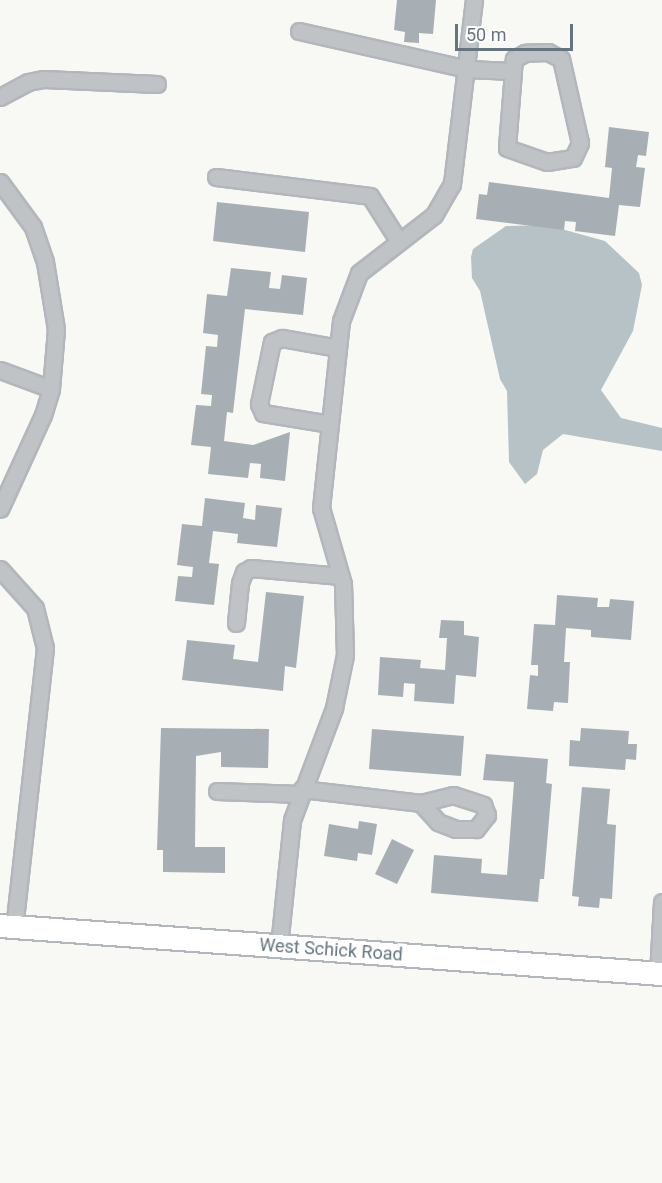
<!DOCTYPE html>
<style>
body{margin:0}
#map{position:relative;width:662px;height:1183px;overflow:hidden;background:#f8f8f5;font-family:Roboto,sans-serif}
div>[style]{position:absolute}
.water>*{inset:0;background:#b6c2c5}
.building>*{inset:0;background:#a7aeb4}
.roads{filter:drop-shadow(2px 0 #b1b7bb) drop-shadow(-2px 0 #b1b7bb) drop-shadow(0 2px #b1b7bb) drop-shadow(0 -2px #b1b7bb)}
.street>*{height:15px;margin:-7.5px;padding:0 7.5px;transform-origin:7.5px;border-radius:7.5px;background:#bfc3c6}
.secondary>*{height:22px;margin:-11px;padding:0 11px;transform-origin:11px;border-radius:11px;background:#fff}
span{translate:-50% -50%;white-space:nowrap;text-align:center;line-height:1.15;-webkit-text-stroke:6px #fff;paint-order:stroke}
.street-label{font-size:18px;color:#65747e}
.scale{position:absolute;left:455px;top:24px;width:118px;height:27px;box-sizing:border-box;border:3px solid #65747e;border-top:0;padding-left:8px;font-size:18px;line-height:21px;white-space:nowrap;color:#65747e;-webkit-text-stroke:4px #fff;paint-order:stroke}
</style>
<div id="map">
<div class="water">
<div style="clip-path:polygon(547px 225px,605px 241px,639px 273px,642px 285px,633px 331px,601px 390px,621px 418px,662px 428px,662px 451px,563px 434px,543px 450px,537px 474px,525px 484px,509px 462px,507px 391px,500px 379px,480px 291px,472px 278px,471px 257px,473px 249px,506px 226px)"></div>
</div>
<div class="building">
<div style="clip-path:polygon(397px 0,436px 0,433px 34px,419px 33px,419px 43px,404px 42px,405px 32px,394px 30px)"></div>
<div style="clip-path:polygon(609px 127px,649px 132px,646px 156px,638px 155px,636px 167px,645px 168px,640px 207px,619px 205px,615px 236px,575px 231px,576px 222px,565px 221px,564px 230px,476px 219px,479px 194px,487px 195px,489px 182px,609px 198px,612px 168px,605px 167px)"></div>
<div style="clip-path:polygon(217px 202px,309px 212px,305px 252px,213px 241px)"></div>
<div style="clip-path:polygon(231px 268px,271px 272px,269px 288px,280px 289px,282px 275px,307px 278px,303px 315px,245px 309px,233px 413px,227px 412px,224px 441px,253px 445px,290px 432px,285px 481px,260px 478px,261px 464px,250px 463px,248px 478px,208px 474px,211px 447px,191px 445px,196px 405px,211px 406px,212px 395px,201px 394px,206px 346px,217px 347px,218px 335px,203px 333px,207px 294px,227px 296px)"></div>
<div style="clip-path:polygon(205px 498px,245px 503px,243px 518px,255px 520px,256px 505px,282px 508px,277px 547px,237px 543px,238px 534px,213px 531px,209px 563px,219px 564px,214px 605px,175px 601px,178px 576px,192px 577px,193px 567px,177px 565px,182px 524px,202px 526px)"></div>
<div style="clip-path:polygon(266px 592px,304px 596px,296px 668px,285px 666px,283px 691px,182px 680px,187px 640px,235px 645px,233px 659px,258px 662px)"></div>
<div style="clip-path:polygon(557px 595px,598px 598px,597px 607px,609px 607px,610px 599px,634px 601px,631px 640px,591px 637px,591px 630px,566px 628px,564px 662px,570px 662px,568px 703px,554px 702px,553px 711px,527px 709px,530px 675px,538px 676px,538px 665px,531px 665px,534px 624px,555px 625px)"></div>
<div style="clip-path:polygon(441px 620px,464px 621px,464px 635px,479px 637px,476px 677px,456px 675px,454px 704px,414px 701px,415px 684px,404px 683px,403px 697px,378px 695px,380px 657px,421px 660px,420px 668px,445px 670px,447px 638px,439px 638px)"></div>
<div style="clip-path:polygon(161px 728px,269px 729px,268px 768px,221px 767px,221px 752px,196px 756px,195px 847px,225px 847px,225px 873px,163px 872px,163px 850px,157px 850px)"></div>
<div style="clip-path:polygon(581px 728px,629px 731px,628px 744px,637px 744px,636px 760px,626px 759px,625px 770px,569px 766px,570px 740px,580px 741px)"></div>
<div style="clip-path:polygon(372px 729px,464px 736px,461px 776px,369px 769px)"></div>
<div style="clip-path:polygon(486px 754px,548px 759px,546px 783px,552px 784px,544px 879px,540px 879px,538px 902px,431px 893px,434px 855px,482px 859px,481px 873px,507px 875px,514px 782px,483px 780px)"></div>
<div style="clip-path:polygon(582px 787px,610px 789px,607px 824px,616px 825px,612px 899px,600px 898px,599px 908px,578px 906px,579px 897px,572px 896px)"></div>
<div style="clip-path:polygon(359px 821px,377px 824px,372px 855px,358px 853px,357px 861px,324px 856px,329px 824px,358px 829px)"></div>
<div style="clip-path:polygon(392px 839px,414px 850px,397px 884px,375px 874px)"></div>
</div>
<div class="roads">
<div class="street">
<div style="left:299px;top:31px;width:172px;rotate:12.7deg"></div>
<div style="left:467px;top:69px;width:46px;rotate:2.5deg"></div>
<div style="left:513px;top:71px;width:77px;rotate:94.5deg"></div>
<div style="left:507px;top:148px;width:42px;rotate:19.3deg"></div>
<div style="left:547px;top:162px;width:26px;rotate:-9deg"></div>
<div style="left:573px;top:158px;width:17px;rotate:-65deg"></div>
<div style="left:580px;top:143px;width:86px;rotate:-102.7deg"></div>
<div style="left:561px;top:59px;width:15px;rotate:-152deg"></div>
<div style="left:548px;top:52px;width:23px;rotate:178deg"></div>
<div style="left:525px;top:53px;width:13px;rotate:151deg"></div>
<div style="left:514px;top:59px;width:12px;rotate:95deg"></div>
<div style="left:0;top:97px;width:32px;rotate:-28deg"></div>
<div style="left:28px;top:82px;width:16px;rotate:-11deg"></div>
<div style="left:44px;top:79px;width:113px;rotate:2.5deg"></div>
<div style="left:216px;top:177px;width:155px;rotate:7deg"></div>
<div style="left:370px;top:196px;width:52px;rotate:57.5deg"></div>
<div style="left:0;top:182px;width:56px;rotate:53.7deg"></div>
<div style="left:33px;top:227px;width:37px;rotate:71deg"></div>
<div style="left:45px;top:262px;width:68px;rotate:80.7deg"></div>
<div style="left:56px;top:329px;width:60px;rotate:94.8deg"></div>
<div style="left:51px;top:389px;width:27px;rotate:107deg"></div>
<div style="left:43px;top:415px;width:103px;rotate:114.6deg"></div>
<div style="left:0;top:370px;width:54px;rotate:20.4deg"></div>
<div style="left:330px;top:424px;width:68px;rotate:-170.7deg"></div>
<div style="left:263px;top:413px;width:10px;rotate:-114deg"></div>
<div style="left:259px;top:404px;width:63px;rotate:-78.2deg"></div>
<div style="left:272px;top:342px;width:11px;rotate:-22deg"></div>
<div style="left:282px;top:338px;width:57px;rotate:10.1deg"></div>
<div style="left:0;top:569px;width:52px;rotate:48.1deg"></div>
<div style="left:35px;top:608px;width:41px;rotate:76deg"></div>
<div style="left:45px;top:648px;width:281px;rotate:96.3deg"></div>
<div style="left:236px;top:623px;width:40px;rotate:-84.3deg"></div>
<div style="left:240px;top:583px;width:12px;rotate:-70deg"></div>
<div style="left:244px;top:572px;width:8px;rotate:-30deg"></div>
<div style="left:251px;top:568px;width:90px;rotate:5.1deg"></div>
<div style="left:302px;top:789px;width:120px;rotate:6.7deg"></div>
<div style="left:421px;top:803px;width:33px;rotate:-14deg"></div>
<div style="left:453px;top:795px;width:32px;rotate:18deg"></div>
<div style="left:483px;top:805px;width:11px;rotate:68deg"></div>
<div style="left:487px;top:815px;width:18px;rotate:128deg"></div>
<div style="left:476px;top:829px;width:20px;rotate:180deg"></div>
<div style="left:456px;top:829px;width:19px;rotate:-159deg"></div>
<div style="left:438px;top:822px;width:25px;rotate:-132deg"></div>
<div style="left:217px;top:791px;width:83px;rotate:2.1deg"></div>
<div style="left:279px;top:946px;width:127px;rotate:-84.1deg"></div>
<div style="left:292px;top:820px;width:120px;rotate:-69.4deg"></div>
<div style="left:334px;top:708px;width:54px;rotate:-78.3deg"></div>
<div style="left:345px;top:655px;width:71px;rotate:-91.6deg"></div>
<div style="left:343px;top:584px;width:79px;rotate:-106.1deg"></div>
<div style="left:321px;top:508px;width:188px;rotate:-83.9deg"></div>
<div style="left:341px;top:321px;width:51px;rotate:-69.4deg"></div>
<div style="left:359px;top:273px;width:95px;rotate:-37.7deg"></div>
<div style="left:434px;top:215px;width:36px;rotate:-60deg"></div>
<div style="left:452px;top:184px;width:185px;rotate:-83.2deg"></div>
<div style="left:658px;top:974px;width:72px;rotate:-86.8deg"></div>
</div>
<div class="secondary">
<div style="left:0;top:926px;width:664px;rotate:4.15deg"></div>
</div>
</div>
<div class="street-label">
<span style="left:331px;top:950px;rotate:4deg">West Schick Road</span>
</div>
<div class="scale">50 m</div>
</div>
